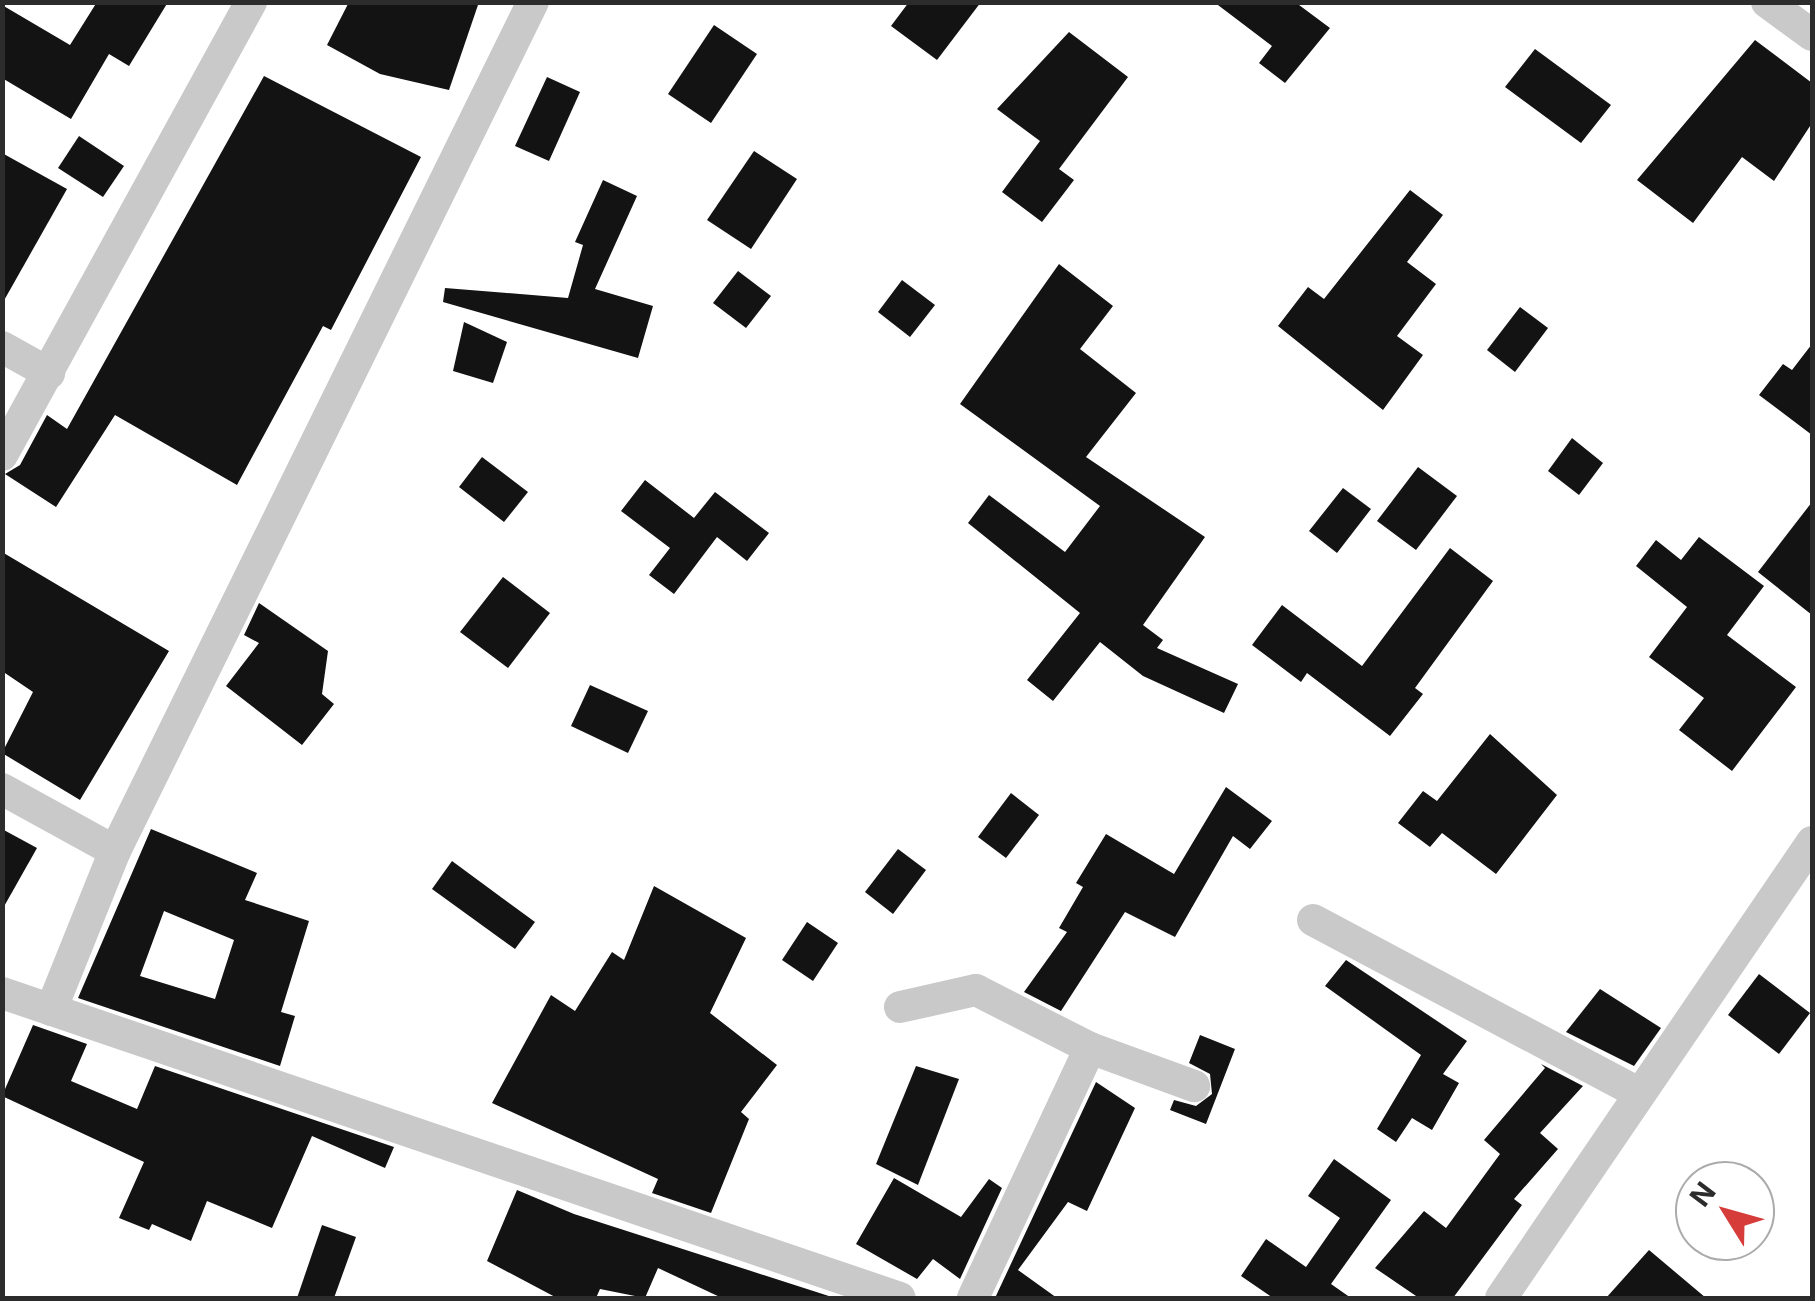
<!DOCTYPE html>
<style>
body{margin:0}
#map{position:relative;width:1815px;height:1301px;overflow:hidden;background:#fff;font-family:Inter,sans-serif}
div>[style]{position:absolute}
.building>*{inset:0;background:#131313}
.minor>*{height:32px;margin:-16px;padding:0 16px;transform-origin:16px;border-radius:16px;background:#c9c9c9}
span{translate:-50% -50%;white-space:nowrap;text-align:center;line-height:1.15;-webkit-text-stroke:10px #fff;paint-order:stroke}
.frame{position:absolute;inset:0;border:5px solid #2c2c2c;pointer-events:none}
.north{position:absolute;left:1675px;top:1161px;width:100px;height:100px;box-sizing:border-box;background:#fff;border:2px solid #ababab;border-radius:50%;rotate:307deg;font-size:28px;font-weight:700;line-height:40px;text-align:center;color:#2c2c2c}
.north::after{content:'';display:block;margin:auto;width:35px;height:45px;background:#d63d3a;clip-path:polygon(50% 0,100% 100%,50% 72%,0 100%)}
</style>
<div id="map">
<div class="building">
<div style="clip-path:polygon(97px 2px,168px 2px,129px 66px,109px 54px,71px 119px,2px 78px,2px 5px,70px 45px)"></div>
<div style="clip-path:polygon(349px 2px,479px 2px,449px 90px,380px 74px,327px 45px)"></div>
<div style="clip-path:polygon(909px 2px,981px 2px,937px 60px,891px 26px)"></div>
<div style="clip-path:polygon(1214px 2px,1295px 2px,1330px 28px,1285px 83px,1259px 63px,1272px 46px)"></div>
<div style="clip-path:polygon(714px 25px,757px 54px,711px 123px,668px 94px)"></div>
<div style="clip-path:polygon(1069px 32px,1128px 77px,1059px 169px,1074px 180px,1042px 222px,1002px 192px,1040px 141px,997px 109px)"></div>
<div style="clip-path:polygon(1755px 40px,1812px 83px,1812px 123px,1774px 181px,1742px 157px,1693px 223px,1637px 180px)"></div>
<div style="clip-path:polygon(1535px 49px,1611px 105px,1581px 143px,1505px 87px)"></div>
<div style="clip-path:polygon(264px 76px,421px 157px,331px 330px,323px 326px,237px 485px,115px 415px,56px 507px,5px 474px,20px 465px,47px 415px,67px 429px)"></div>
<div style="clip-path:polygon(547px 77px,580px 92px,549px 161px,515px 146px)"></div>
<div style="clip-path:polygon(79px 136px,124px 166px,103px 197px,58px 168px)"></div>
<div style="clip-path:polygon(754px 151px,797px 179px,751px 249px,707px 220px)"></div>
<div style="clip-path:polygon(2px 153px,67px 189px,2px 304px)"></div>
<div style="clip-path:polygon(603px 180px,637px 196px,595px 289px,653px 306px,638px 358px,443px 302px,445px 288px,568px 298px,583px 245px,575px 242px)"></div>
<div style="clip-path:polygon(1410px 190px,1443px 215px,1407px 262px,1436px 284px,1397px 336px,1423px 355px,1383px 410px,1278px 326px,1308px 287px,1324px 299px)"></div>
<div style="clip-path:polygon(1059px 264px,1113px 306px,1080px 349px,1136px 393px,1086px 457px,1205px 537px,1143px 625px,1163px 640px,1157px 648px,1238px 684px,1224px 713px,1143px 676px,1100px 642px,1053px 701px,1027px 680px,1080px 613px,968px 523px,989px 495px,1065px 552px,1100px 506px,960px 404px)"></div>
<div style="clip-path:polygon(738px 271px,771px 296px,746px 328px,713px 303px)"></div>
<div style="clip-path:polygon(902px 280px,935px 305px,910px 337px,878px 312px)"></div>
<div style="clip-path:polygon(1520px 307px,1548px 328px,1515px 372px,1487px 350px)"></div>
<div style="clip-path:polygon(464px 322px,507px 342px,493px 383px,453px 371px)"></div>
<div style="clip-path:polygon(1812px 344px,1812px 435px,1759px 395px,1783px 364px,1792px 370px)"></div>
<div style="clip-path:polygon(1572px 438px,1603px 463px,1579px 495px,1548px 471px)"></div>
<div style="clip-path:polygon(482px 457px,528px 492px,504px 522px,459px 487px)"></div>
<div style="clip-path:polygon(1418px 467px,1457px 496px,1416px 550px,1377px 521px)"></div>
<div style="clip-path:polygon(645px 480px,694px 518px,715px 492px,769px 533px,747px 561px,717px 537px,674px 594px,649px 575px,670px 548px,621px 511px)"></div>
<div style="clip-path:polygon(1343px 488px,1371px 509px,1337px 553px,1309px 531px)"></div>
<div style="clip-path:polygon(1812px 502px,1812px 615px,1758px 572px)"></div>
<div style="clip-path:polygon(1699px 537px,1764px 586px,1727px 635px,1796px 687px,1732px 771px,1679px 730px,1704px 698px,1649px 657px,1687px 607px,1636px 566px,1656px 540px,1681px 560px)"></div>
<div style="clip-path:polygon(1450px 548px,1493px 581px,1415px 688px,1423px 694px,1390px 736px,1307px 673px,1301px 682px,1252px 645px,1282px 605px,1362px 666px)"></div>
<div style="clip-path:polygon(2px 552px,169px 651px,80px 800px,2px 753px,33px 692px,2px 671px)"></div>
<div style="clip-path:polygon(503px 577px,550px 613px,508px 668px,460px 632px)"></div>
<div style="clip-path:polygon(259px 603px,328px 651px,322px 694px,334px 704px,302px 745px,226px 686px,259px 643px,244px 635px)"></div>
<div style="clip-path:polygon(590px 685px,648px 711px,628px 753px,571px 726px)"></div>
<div style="clip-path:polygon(1490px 734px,1557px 795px,1496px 874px,1442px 833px,1430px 847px,1398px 823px,1423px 791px,1437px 801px)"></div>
<div style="clip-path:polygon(1226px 787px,1272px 821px,1250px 849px,1233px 836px,1175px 937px,1125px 912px,1061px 1011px,1024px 992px,1067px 932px,1059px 928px,1083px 887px,1076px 883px,1106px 834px,1174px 874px)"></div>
<div style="clip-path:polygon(1011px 793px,1039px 815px,1006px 858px,978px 837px)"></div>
<div style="clip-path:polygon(2px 829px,37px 848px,2px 910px)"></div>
<div style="clip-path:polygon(evenodd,151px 829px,257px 873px,245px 900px,309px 921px,281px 1012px,295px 1016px,280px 1066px,78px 998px,151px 829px,164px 911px,234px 940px,215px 999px,140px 976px,164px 911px)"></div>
<div style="clip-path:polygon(898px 849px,926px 870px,893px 914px,865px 892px)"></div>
<div style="clip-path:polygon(452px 861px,535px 922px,515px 949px,432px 889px)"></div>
<div style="clip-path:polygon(654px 886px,746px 938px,710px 1013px,777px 1065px,741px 1112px,749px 1119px,711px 1213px,652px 1193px,658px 1179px,492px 1103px,551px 995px,575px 1011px,612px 952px,624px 960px)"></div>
<div style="clip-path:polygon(807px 922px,838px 943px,813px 981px,782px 960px)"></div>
<div style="clip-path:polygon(1346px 960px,1467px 1041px,1443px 1074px,1459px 1083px,1432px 1130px,1412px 1118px,1396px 1142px,1377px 1129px,1421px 1055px,1325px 986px)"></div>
<div style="clip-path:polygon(1759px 974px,1810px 1013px,1779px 1054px,1728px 1015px)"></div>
<div style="clip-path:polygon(1600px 989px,1661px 1028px,1634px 1066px,1566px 1032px)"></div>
<div style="clip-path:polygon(33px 1025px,87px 1044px,71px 1081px,137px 1109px,155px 1066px,394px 1147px,385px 1168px,312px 1136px,272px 1228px,207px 1201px,191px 1241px,152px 1224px,149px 1230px,119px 1218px,144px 1162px,2px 1096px)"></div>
<div style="clip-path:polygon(1200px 1035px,1235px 1049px,1206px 1124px,1170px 1110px,1174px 1100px,1196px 1106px,1212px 1094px,1210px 1074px,1189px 1063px)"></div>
<div style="clip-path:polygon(1541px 1064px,1583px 1086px,1540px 1133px,1558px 1149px,1514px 1199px,1522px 1205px,1453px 1298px,1419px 1298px,1375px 1268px,1424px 1211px,1446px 1228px,1500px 1154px,1484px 1140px,1545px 1068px)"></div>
<div style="clip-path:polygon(916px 1066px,959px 1079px,918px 1185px,876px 1164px)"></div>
<div style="clip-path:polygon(1096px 1082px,1135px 1108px,1087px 1211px,1068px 1202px,1018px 1270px,1057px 1298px,995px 1298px)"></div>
<div style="clip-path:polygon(1334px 1159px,1391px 1200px,1331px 1284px,1351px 1298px,1273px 1298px,1241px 1276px,1266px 1239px,1306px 1267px,1340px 1218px,1308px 1196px)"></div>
<div style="clip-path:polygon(894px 1178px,961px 1217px,989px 1179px,1002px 1188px,960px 1279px,933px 1259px,917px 1279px,856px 1244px)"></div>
<div style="clip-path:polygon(517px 1190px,574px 1214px,835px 1298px,722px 1298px,658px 1268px,645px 1298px,600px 1289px,596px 1298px,557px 1298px,487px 1261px)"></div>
<div style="clip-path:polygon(322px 1225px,356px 1237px,334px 1298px,297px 1298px)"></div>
<div style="clip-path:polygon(1649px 1250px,1706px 1298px,1606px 1298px)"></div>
</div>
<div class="minor">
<div style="left:1767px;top:2px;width:56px;rotate:36.3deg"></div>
<div style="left:2px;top:347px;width:54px;rotate:29deg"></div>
<div style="left:2px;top:455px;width:517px;rotate:-61.2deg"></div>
<div style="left:2px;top:789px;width:129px;rotate:28.8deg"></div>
<div style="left:1313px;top:920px;width:370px;rotate:28deg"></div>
<div style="left:2px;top:993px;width:948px;rotate:18.76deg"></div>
<div style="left:900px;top:1007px;width:78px;rotate:-12.6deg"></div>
<div style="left:976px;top:990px;width:128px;rotate:27deg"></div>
<div style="left:1090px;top:1048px;width:276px;rotate:115.1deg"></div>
<div style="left:51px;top:1010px;width:171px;rotate:-68.1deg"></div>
<div style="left:115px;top:851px;width:946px;rotate:-63.79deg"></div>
<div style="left:1090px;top:1048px;width:111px;rotate:20.1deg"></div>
<div style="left:1501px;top:1298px;width:552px;rotate:-55.71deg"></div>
</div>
<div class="frame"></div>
<div class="north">N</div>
</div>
